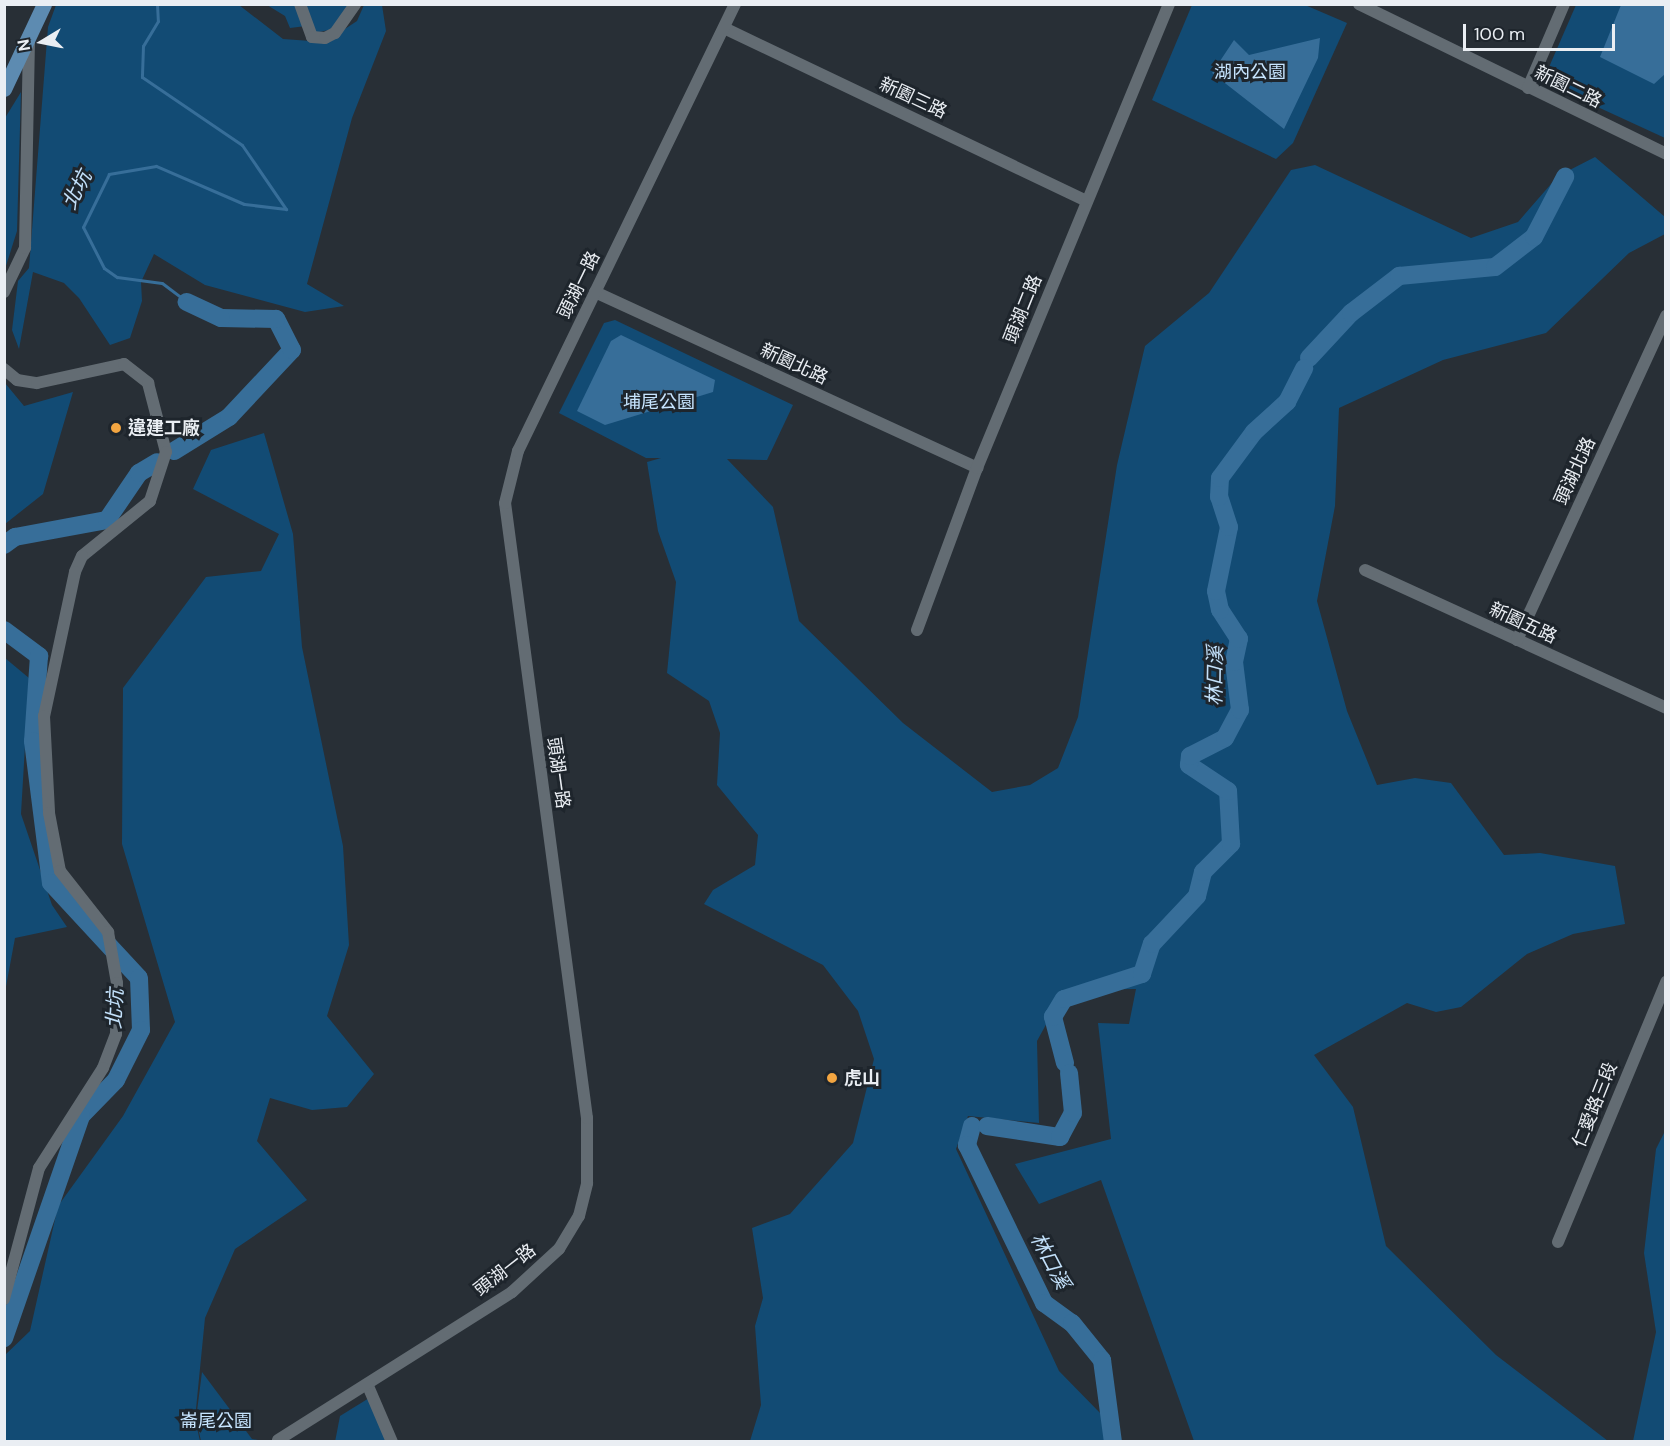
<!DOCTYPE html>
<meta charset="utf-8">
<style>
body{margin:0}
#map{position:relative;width:1670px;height:1446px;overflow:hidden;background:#282f36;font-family:"DM Sans","Noto Sans TC",sans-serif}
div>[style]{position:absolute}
.green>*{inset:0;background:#124b74}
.water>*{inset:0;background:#376e99}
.stream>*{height:3px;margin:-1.5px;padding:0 1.5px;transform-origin:1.5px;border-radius:1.5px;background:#376e99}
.river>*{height:18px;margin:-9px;padding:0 9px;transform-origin:9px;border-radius:9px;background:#376e99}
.minor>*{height:12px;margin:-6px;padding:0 6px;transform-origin:6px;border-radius:6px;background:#636c73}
.major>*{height:15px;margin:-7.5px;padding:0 7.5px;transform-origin:7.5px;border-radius:7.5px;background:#5d8bb1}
.dots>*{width:16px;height:16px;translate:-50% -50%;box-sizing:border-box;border:3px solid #1e252c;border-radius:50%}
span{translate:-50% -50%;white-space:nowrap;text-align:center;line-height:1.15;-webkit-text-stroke:6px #1e252c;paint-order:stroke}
.park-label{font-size:18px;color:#c7e5ff}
.street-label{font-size:18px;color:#eaeef3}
.poi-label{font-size:18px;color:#eaeef3;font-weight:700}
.left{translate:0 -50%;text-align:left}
.water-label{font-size:20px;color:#c3e1fb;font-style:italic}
.frame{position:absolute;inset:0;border:6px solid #eaeef3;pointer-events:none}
.north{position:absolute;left:12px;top:12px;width:60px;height:60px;-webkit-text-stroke:4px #1e252c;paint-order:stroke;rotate:260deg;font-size:16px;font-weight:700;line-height:24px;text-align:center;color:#eaeef3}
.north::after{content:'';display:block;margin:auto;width:21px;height:27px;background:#eaeef3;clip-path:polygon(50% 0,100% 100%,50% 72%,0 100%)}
.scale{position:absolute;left:1463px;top:24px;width:152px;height:27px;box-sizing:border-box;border:3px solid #eaeef3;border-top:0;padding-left:8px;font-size:18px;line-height:21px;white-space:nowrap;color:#eaeef3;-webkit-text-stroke:4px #1e252c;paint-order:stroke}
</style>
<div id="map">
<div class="green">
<div style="clip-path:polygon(56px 5px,239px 5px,283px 39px,325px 42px,357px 21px,364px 5px,382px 5px,386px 31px,352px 118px,307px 284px,344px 306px,305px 312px,205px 285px,154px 254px,141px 282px,142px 301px,130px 338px,110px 345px,79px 298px,64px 283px,33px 272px,19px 349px,12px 330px,18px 281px,29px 268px,48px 27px)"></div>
<div style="clip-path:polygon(267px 5px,354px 5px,339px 28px,314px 33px,306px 26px,290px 28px,285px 16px)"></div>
<div style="clip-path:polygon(1192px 5px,1305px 5px,1347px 23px,1293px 143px,1276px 159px,1152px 100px)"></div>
<div style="clip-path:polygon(1576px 5px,1665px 5px,1665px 138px,1552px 86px,1546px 74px)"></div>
<div style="clip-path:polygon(21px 92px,17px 231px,5px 269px,5px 118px)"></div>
<div style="clip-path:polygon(1595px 157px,1665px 217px,1665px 234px,1629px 253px,1546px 333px,1443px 360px,1339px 408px,1335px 506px,1317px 601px,1347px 711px,1377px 785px,1415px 778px,1451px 783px,1504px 855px,1540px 853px,1615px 866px,1625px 924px,1573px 934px,1527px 954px,1461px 1007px,1436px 1012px,1407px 1003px,1314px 1055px,1353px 1107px,1386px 1246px,1496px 1355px,1608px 1441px,1194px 1441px,1101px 1180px,1039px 1204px,1015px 1164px,1111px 1139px,1098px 1023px,1129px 1024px,1136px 989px,1065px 990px,1037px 1041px,1039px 1123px,968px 1116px,956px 1149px,1059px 1371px,1103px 1416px,1105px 1441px,750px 1441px,761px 1405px,755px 1326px,763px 1298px,752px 1228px,790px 1214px,853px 1143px,874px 1059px,858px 1011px,823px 965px,704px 904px,713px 890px,755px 865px,758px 835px,717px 785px,720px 733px,709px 701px,667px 673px,676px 582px,658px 531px,647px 462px,661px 458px,646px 458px,559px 413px,604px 323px,615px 320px,793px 405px,767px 460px,727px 459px,773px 507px,799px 621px,903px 723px,992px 792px,1030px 785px,1058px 768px,1078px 717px,1117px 465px,1145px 346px,1209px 293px,1291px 170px,1315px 165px,1471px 238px,1518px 222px,1558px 176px)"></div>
<div style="clip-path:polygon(5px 383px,24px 406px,73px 392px,43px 494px,5px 524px)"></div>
<div style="clip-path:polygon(264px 433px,293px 534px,302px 647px,343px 846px,349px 945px,327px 1016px,374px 1074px,347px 1107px,312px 1110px,270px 1098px,257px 1141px,307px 1200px,235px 1249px,205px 1318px,195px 1419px,200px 1441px,5px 1441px,5px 1355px,30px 1331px,58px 1206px,123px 1116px,175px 1022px,122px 844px,123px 688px,206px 577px,261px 571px,279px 534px,193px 489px,211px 450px)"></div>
<div style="clip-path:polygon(5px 658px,29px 678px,21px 814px,52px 905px,67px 927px,15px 938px,5px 992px)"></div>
<div style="clip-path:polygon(1665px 1131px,1665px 1441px,1633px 1441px,1656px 1332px,1644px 1253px,1656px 1149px)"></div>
<div style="clip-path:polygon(202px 1372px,252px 1439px,263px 1441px,201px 1441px,196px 1419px)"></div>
<div style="clip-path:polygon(374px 1395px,394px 1441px,335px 1442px,340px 1416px)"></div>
</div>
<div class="water">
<div style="clip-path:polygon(1621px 5px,1665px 5px,1665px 74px,1654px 84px,1600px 57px)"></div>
<div style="clip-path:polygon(1320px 38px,1318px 58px,1284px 129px,1212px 73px,1234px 40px,1249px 55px)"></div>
<div style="clip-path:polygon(621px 335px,715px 380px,713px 392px,605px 425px,577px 411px,611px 341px)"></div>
</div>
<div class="stream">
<div style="left:157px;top:4px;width:17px;rotate:87deg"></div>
<div style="left:158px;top:21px;width:29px;rotate:121deg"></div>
<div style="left:143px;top:46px;width:31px;rotate:92deg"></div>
<div style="left:142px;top:77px;width:121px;rotate:34.2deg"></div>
<div style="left:242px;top:145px;width:78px;rotate:55.5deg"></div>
<div style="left:286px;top:209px;width:42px;rotate:-173.2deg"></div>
<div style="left:244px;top:204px;width:96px;rotate:-156.6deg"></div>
<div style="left:156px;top:166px;width:48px;rotate:170.3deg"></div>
<div style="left:109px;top:174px;width:59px;rotate:116.1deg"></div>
<div style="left:83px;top:227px;width:46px;rotate:62.9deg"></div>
<div style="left:104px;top:268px;width:16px;rotate:35deg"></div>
<div style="left:117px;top:277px;width:45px;rotate:7.6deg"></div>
<div style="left:162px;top:283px;width:31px;rotate:37deg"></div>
</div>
<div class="river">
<div style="left:1309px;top:358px;width:62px;rotate:-47deg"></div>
<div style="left:1351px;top:313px;width:61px;rotate:-37.6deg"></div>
<div style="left:1399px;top:276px;width:96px;rotate:-5.4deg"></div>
<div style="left:1495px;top:267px;width:49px;rotate:-37.6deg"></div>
<div style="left:1534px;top:237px;width:68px;rotate:-62.7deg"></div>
<div style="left:174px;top:451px;width:65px;rotate:-31.7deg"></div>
<div style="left:229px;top:417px;width:92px;rotate:-46.8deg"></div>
<div style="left:292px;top:350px;width:35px;rotate:-117deg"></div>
<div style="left:276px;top:319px;width:55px;rotate:-179deg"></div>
<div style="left:221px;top:318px;width:38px;rotate:-155deg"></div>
<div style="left:4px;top:545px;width:14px;rotate:-36deg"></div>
<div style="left:15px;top:537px;width:94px;rotate:-10.5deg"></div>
<div style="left:107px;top:520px;width:57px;rotate:-55.8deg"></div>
<div style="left:139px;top:473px;width:21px;rotate:-31deg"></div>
<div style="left:4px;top:630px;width:44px;rotate:36.6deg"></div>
<div style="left:39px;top:656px;width:85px;rotate:94deg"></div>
<div style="left:33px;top:741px;width:143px;rotate:82.8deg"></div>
<div style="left:51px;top:883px;width:129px;rotate:47.2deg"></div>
<div style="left:139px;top:978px;width:52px;rotate:87.8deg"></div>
<div style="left:141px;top:1030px;width:56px;rotate:116.6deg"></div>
<div style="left:116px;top:1080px;width:50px;rotate:134.2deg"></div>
<div style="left:81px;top:1116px;width:235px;rotate:109.1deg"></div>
<div style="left:1065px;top:1063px;width:48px;rotate:-104.6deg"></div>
<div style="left:1053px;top:1017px;width:21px;rotate:-59deg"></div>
<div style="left:1064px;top:999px;width:82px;rotate:-17.8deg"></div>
<div style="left:1142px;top:974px;width:32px;rotate:-72deg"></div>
<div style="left:1152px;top:944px;width:66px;rotate:-46.8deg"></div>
<div style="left:1197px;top:896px;width:25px;rotate:-76deg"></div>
<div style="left:1203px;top:872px;width:40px;rotate:-45deg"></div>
<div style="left:1231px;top:844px;width:53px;rotate:-93.2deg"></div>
<div style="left:1228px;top:791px;width:47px;rotate:-146.3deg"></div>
<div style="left:1189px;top:765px;width:9px;rotate:-84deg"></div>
<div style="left:1190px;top:756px;width:39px;rotate:-27deg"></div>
<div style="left:1225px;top:738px;width:32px;rotate:-62deg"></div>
<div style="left:1240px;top:710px;width:48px;rotate:-97.1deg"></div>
<div style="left:1234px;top:662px;width:24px;rotate:-78deg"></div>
<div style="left:1239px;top:639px;width:35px;rotate:-123deg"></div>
<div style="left:1220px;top:610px;width:19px;rotate:-102deg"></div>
<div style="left:1216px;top:591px;width:65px;rotate:-78.5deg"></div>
<div style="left:1229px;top:527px;width:32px;rotate:-108deg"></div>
<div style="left:1219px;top:497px;width:19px;rotate:-87deg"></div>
<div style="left:1220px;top:478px;width:57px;rotate:-53.5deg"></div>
<div style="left:1254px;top:432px;width:45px;rotate:-42.3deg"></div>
<div style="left:1287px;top:402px;width:38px;rotate:-63deg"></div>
<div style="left:972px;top:1126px;width:20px;rotate:105deg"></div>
<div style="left:967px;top:1145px;width:176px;rotate:64deg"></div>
<div style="left:1044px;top:1303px;width:34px;rotate:36deg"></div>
<div style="left:1072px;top:1323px;width:48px;rotate:51deg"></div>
<div style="left:1102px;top:1360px;width:83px;rotate:82.4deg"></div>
<div style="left:987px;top:1126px;width:74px;rotate:8.6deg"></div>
<div style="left:1060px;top:1137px;width:27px;rotate:-62deg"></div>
<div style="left:1073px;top:1113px;width:40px;rotate:-95.7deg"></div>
</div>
<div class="minor">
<div style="left:300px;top:4px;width:35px;rotate:70deg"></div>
<div style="left:312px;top:37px;width:13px;rotate:4deg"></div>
<div style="left:325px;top:38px;width:11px;rotate:-27deg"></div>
<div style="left:335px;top:33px;width:35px;rotate:-55deg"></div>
<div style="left:1359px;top:4px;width:342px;rotate:26deg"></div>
<div style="left:724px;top:28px;width:402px;rotate:25.5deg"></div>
<div style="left:1528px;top:88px;width:91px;rotate:-66.8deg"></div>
<div style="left:4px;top:292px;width:49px;rotate:-64.5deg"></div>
<div style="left:25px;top:248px;width:210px;rotate:-88.9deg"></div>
<div style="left:595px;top:292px;width:421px;rotate:24.7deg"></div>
<div style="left:4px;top:369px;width:17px;rotate:40deg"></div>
<div style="left:17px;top:380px;width:20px;rotate:9deg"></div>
<div style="left:37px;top:383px;width:89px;rotate:-12.3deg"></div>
<div style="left:124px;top:364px;width:31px;rotate:38deg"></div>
<div style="left:148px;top:383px;width:71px;rotate:75.4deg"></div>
<div style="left:166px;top:452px;width:52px;rotate:108.1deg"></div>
<div style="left:150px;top:501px;width:87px;rotate:141deg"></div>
<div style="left:82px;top:556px;width:17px;rotate:114deg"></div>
<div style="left:75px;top:572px;width:147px;rotate:102.1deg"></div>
<div style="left:44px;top:716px;width:97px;rotate:87deg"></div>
<div style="left:49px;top:813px;width:59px;rotate:79.3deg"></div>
<div style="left:60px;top:871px;width:78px;rotate:51.8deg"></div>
<div style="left:108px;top:932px;width:52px;rotate:80deg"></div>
<div style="left:117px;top:983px;width:51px;rotate:91.1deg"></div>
<div style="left:116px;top:1034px;width:36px;rotate:111deg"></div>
<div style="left:103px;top:1068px;width:119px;rotate:122.6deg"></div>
<div style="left:39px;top:1168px;width:136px;rotate:105deg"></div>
<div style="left:1365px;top:570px;width:331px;rotate:24.6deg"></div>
<div style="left:917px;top:630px;width:173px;rotate:-69.7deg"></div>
<div style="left:977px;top:468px;width:502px;rotate:-67.52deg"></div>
<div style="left:1517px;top:640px;width:357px;rotate:-65.3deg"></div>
<div style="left:1558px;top:1242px;width:282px;rotate:-67.4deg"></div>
<div style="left:368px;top:1386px;width:61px;rotate:66.8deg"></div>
<div style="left:278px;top:1440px;width:277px;rotate:-32.3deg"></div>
<div style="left:512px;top:1292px;width:64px;rotate:-42.5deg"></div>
<div style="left:559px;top:1249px;width:39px;rotate:-59deg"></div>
<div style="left:579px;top:1216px;width:34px;rotate:-76deg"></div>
<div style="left:587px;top:1183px;width:65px;rotate:-90deg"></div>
<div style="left:587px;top:1118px;width:620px;rotate:-97.59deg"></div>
<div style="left:505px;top:503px;width:54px;rotate:-76deg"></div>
<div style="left:518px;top:451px;width:497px;rotate:-64.1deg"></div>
</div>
<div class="major">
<div style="left:4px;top:89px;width:94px;rotate:-64.8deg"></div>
</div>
<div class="dots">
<div style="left:116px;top:428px;background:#f2a541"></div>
<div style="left:832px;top:1078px;background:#f2a541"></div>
</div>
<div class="park-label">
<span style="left:1250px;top:72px">湖內公園</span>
<span style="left:659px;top:402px">埔尾公園</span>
<span style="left:216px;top:1421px">崙尾公園</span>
</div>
<div class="street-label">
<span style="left:1568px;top:87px;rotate:26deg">新園二路</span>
<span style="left:913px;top:98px;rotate:25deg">新園三路</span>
<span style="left:579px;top:285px;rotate:-64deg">頭湖一路</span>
<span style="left:1023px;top:309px;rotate:-68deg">頭湖二路</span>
<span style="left:794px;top:364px;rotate:25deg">新園北路</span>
<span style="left:1575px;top:471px;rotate:-65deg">頭湖北路</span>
<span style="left:1523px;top:623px;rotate:25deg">新園五路</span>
<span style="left:558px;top:773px;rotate:82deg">頭湖一路</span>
<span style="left:1595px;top:1105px;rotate:-68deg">仁愛路三段</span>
<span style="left:505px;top:1270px;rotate:-38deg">頭湖一路</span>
</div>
<div class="poi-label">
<span class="left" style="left:128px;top:428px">違建工廠</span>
<span class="left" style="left:844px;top:1078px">虎山</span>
</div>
<div class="water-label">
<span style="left:77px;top:190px;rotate:-63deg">北坑</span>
<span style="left:1215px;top:676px;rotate:-89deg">林口溪</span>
<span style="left:115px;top:1009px;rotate:-87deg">北坑</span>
<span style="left:1050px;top:1261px;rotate:62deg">林口溪</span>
</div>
<div class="frame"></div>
<div class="north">N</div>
<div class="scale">100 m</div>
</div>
